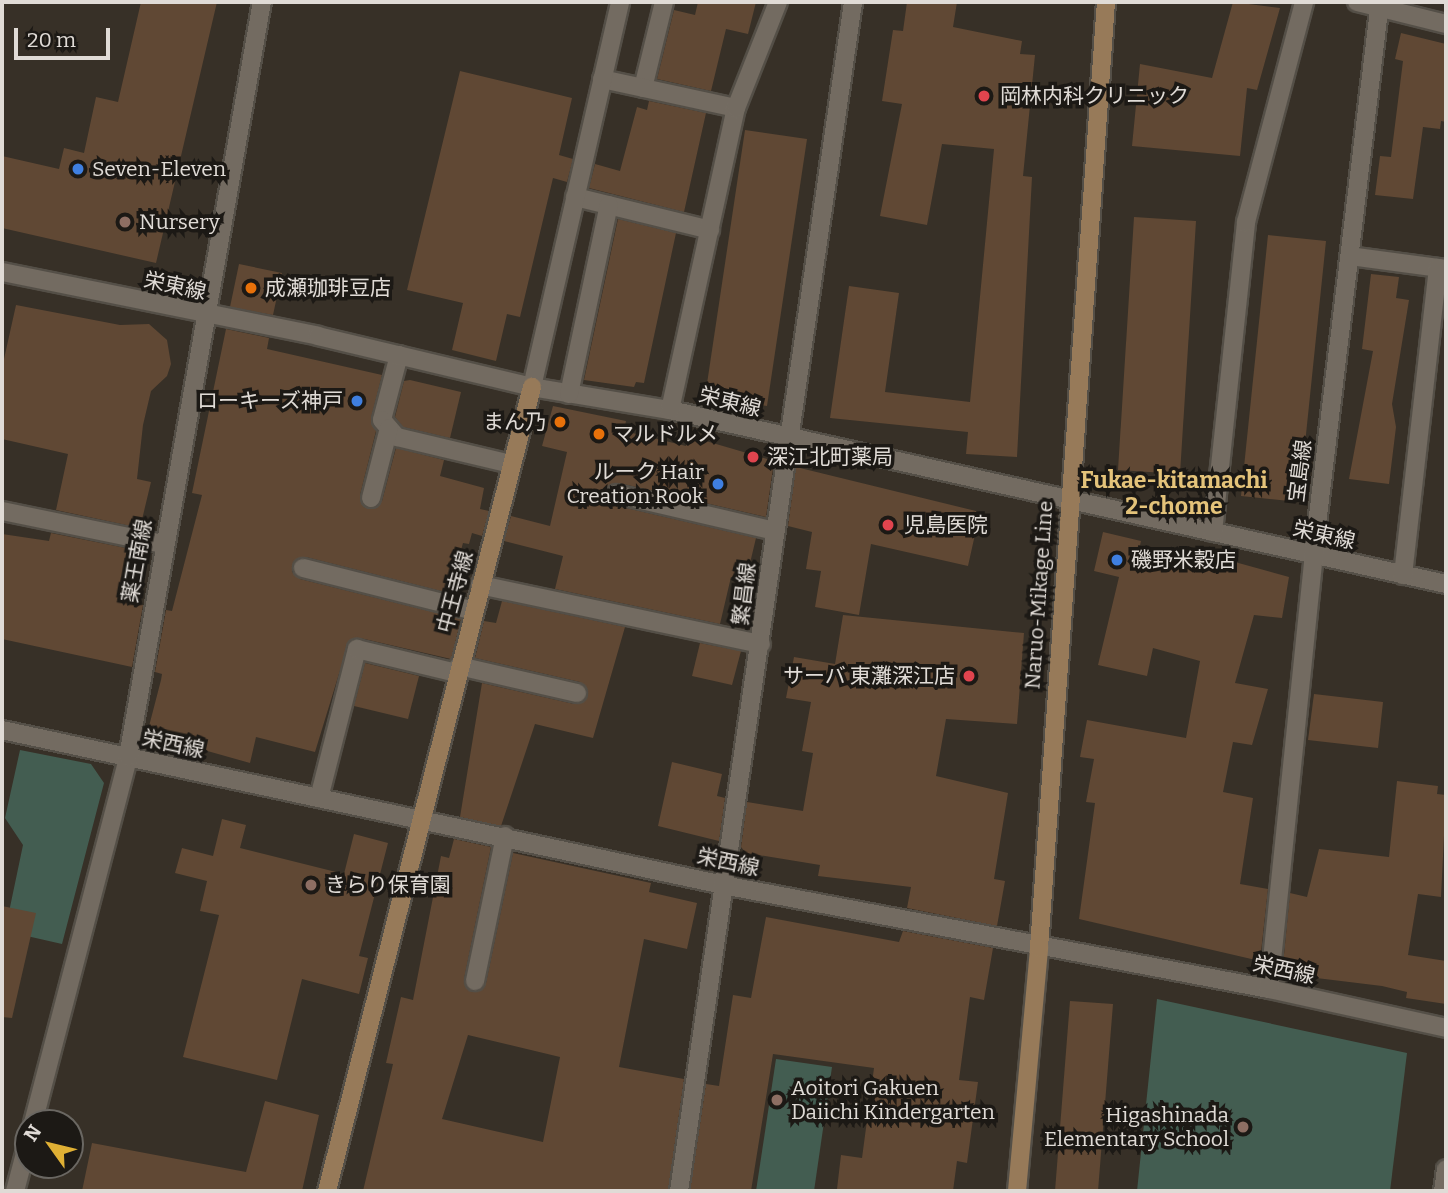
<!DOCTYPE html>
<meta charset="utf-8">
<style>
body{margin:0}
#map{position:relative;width:1448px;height:1193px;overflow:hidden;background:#373027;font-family:Bitter,"Noto Sans JP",serif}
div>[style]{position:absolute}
.green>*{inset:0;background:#435d51}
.building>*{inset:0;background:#604834}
.roads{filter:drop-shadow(2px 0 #544f47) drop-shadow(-2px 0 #544f47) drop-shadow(0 2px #544f47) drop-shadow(0 -2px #544f47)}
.lane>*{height:18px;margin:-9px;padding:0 9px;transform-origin:9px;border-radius:9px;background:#736b61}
.street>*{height:18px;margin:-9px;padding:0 9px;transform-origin:9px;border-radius:9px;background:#736b61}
.secondary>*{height:18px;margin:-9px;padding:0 9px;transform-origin:9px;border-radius:9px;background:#977a59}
.dots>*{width:19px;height:19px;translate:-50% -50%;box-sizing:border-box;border:4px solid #1c1915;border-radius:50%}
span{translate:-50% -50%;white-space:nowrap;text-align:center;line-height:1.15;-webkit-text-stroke:7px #1c1915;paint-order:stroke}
.poi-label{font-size:21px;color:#e0dbd6}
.left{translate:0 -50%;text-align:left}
.right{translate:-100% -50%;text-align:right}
.street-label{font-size:21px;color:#e0dbd6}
.neighbourhood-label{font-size:23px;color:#e4c37a;font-weight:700}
.frame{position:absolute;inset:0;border:4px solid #e0dbd6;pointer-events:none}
.north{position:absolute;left:14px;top:1109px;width:70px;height:70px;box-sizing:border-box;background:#1c1915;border:2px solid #6a6762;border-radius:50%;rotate:304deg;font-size:19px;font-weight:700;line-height:28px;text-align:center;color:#e0dbd6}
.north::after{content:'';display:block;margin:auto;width:24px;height:32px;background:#e0b034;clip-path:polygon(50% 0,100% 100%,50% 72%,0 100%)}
.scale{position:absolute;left:14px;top:28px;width:96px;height:32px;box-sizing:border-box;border:4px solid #e0dbd6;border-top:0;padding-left:9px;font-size:21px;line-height:24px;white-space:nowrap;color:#e0dbd6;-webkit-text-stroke:5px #1c1915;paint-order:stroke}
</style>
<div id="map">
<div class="green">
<div style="clip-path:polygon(20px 750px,91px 764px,104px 783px,62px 944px,5px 931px,23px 845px,5px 818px)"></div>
<div style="clip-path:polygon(1157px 999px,1407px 1053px,1390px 1191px,1137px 1191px)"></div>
<div style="clip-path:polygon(776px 1059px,832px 1067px,814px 1191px,756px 1191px)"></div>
</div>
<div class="building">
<div style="clip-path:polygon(141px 2px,217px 2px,156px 263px,2px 228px,2px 156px,59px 169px,64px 148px,84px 153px,96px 97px,118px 102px)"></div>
<div style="clip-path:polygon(698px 2px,756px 2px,748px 34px,726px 29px,711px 91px,657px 79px,674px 10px,695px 15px)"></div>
<div style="clip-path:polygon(907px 2px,957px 2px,953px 27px,1022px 41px,1020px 54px,1035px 55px,1023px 176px,1032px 177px,1017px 457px,966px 454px,968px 432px,830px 418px,849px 286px,899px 293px,885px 392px,970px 402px,994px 149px,942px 144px,927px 225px,880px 216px,902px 104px,882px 101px,893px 30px,903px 31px)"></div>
<div style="clip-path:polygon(1233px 2px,1280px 8px,1257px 90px,1247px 88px,1240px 156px,1132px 146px,1140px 64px,1212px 78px)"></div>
<div style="clip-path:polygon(1401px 33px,1446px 44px,1446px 122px,1441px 121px,1440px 129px,1423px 127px,1413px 199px,1375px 195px,1380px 156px,1391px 157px,1403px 61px,1395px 59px)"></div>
<div style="clip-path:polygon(460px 71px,572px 98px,559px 155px,573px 159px,567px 182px,553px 178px,520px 317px,507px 314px,496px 361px,452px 350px,463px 303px,407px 290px)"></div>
<div style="clip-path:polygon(649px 101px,706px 113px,684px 212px,589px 188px,595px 164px,620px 171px,637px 107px,647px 110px)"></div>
<div style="clip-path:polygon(745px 130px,807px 139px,767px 406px,705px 397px)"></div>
<div style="clip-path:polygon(1134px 217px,1196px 221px,1180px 474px,1118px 470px)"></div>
<div style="clip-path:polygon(618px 219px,676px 233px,644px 383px,636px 382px,634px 387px,584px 380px)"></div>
<div style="clip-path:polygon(1268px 235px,1326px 241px,1299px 502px,1241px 496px)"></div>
<div style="clip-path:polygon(239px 264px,282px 273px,273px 315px,230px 307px)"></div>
<div style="clip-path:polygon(1371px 274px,1399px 277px,1396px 298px,1409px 300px,1392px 404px,1396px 427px,1389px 484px,1349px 479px,1373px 351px,1362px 349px)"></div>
<div style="clip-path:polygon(16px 305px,120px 325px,149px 324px,167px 340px,171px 364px,167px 376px,151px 391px,143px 425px,137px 479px,151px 482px,140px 528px,56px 510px,68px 454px,2px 439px,2px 368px)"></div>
<div style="clip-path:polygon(226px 329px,269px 338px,267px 349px,382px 375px,371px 418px,376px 431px,360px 495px,364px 507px,373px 509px,382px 501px,396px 448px,444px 460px,440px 476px,484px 488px,480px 509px,489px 511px,482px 536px,472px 533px,469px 544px,463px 543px,449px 593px,306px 557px,294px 561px,292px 572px,300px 579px,461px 619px,451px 659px,360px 638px,349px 641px,315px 752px,256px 737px,250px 763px,147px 734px,161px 680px,162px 674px,155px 672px,166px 610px,172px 611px,202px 495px,192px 493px)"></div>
<div style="clip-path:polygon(410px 380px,461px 392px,450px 438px,403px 427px,395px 417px,404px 381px)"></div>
<div style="clip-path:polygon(553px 406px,626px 421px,624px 431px,686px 446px,688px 438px,699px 439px,774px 461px,766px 517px,619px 483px,605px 491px,613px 505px,756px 538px,746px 580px,731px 577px,720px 624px,555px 589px,563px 556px,504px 541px,511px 516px,550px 526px,567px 452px,542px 446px)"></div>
<div style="clip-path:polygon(796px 467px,980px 512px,968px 566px,871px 544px,859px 615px,815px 607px,821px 571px,806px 569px,812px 532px,788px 526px)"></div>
<div style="clip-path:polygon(1103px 532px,1141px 541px,1139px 550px,1221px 569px,1224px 559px,1289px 577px,1282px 618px,1254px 615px,1235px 683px,1268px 689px,1252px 745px,1233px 742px,1223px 792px,1253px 798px,1240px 884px,1268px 889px,1260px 961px,1079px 919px,1095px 803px,1086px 802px,1094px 759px,1080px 757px,1087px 720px,1186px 738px,1200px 661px,1153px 648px,1147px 676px,1098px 665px,1119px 577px,1094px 571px)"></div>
<div style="clip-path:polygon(51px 533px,136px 550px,126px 601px,143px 605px,132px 667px,2px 639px,2px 534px,49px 541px)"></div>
<div style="clip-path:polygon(502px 601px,625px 627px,593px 738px,535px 724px,501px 826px,460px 817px,482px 683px,574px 704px,588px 695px,580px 682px,475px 658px,484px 621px,496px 623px)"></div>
<div style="clip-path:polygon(843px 615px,1024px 633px,1017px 724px,946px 719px,936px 776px,1008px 793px,994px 879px,1005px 881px,997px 926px,907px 908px,911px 887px,818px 876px,820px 865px,746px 853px,741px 847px,747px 802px,803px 811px,813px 753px,802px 751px,811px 702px,786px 698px,794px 657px,835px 664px)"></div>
<div style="clip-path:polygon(700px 643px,741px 651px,732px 685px,692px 676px)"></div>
<div style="clip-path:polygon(365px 663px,419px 676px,408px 719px,354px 706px)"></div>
<div style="clip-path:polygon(1314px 694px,1383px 702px,1378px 748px,1308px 740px)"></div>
<div style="clip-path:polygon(672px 762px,722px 774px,717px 796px,725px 798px,719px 841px,658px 826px)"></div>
<div style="clip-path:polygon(1397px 781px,1438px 786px,1437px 794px,1446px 795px,1441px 897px,1418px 894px,1408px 955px,1446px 961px,1446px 1004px,1406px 998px,1407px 992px,1382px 986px,1300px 976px,1300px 971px,1283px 965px,1290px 893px,1307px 897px,1319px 849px,1389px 857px)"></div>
<div style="clip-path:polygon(222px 819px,246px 825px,240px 848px,344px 874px,354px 834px,388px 843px,359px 956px,368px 958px,359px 994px,302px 979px,277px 1080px,183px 1057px,219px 915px,200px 911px,207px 881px,175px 873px,182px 848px,213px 856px)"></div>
<div style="clip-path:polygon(evenodd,454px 839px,491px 847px,464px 979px,472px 992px,486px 983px,513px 853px,651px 883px,649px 892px,697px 903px,687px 949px,644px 939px,619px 1067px,684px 1079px,668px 1191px,363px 1191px,393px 1064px,386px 1063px,401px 997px,413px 1000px,441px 856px,449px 858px,454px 839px,468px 1035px,560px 1057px,543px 1142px,442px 1119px,468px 1035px)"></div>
<div style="clip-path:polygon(2px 906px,36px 913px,12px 1018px,2px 1017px)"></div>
<div style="clip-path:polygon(766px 917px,899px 942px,903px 931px,993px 948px,984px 1000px,970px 997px,959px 1080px,978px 1082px,967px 1163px,957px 1161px,953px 1191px,837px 1189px,841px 1155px,862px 1158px,874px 1068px,773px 1054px,751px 1191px,690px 1191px,706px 1084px,719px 1086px,733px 995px,751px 998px)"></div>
<div style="clip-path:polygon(1070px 1001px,1113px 1004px,1098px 1191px,1055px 1191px)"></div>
<div style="clip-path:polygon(265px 1101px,319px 1115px,302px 1191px,82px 1191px,92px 1143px,246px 1172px)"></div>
</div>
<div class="roads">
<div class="lane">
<div style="left:643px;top:88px;width:89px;rotate:-76.3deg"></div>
<div style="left:399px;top:355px;width:67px;rotate:104.7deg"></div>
<div style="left:382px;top:420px;width:23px;rotate:49deg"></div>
<div style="left:397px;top:437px;width:117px;rotate:13.3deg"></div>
<div style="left:616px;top:494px;width:163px;rotate:13.1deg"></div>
<div style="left:371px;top:498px;width:72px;rotate:-75.6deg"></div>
<div style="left:2px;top:511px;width:164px;rotate:11.6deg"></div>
<div style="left:303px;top:568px;width:176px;rotate:14.1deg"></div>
<div style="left:480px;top:585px;width:287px;rotate:11.9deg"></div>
<div style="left:459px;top:666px;width:121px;rotate:12.9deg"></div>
<div style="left:319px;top:798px;width:154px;rotate:-75.7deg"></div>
<div style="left:357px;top:649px;width:103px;rotate:13.5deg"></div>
<div style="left:475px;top:981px;width:148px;rotate:-78.3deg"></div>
</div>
<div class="street">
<div style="left:1357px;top:2px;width:92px;rotate:13.9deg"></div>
<div style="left:602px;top:79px;width:137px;rotate:12.2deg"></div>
<div style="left:575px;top:197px;width:139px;rotate:13.7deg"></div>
<div style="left:1350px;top:256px;width:97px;rotate:7.7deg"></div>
<div style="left:2px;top:272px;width:322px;rotate:11.4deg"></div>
<div style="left:318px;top:336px;width:220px;rotate:13.4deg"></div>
<div style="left:532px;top:387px;width:140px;rotate:9.5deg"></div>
<div style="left:670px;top:410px;width:795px;rotate:12.64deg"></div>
<div style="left:532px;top:387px;width:395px;rotate:-77.1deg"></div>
<div style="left:569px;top:394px;width:193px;rotate:-78.1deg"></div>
<div style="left:670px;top:410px;width:309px;rotate:-77.7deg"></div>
<div style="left:736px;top:108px;width:114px;rotate:-68.4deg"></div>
<div style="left:1213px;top:532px;width:312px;rotate:-83.9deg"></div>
<div style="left:1246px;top:222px;width:228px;rotate:-75.2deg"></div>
<div style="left:1403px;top:575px;width:309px;rotate:-83.5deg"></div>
<div style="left:2px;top:730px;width:737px;rotate:12.13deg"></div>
<div style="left:723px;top:885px;width:556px;rotate:10.78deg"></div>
<div style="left:1269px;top:989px;width:181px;rotate:12.4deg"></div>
<div style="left:1269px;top:989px;width:467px;rotate:-84.1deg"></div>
<div style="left:1317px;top:524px;width:526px;rotate:-83.12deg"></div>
<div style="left:33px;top:1123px;width:378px;rotate:-75.4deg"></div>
<div style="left:128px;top:757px;width:767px;rotate:-79.94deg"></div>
<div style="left:15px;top:1191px;width:51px;rotate:-75.1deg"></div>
<div style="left:679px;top:1191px;width:1202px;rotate:-81.67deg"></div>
<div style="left:1443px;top:1191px;width:22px;rotate:-82deg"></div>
</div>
<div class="secondary">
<div style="left:327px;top:1191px;width:830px;rotate:-75.7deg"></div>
<div style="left:1017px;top:1191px;width:244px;rotate:-84.8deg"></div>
<div style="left:1039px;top:948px;width:948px;rotate:-85.95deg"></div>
</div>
</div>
<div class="dots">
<div style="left:984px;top:96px;background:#e0444e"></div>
<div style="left:78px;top:169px;background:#3f7fe0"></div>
<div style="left:125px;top:222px;background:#8d6e63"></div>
<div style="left:251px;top:288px;background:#e8710a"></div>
<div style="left:357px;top:401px;background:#3f7fe0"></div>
<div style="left:560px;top:422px;background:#e8710a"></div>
<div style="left:599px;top:434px;background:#e8710a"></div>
<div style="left:753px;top:457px;background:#e0444e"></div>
<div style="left:718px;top:484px;background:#3f7fe0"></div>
<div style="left:888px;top:525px;background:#e0444e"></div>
<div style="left:1117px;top:560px;background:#3f7fe0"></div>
<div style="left:969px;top:676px;background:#e0444e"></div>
<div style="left:311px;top:885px;background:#8d6e63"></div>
<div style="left:777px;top:1100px;background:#8d6e63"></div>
<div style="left:1243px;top:1127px;background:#8d6e63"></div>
</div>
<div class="poi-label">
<span class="left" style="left:1000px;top:96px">岡林内科クリニック</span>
<span class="left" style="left:92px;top:169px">Seven-Eleven</span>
<span class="left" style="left:139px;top:222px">Nursery</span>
<span class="left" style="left:265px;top:288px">成瀬珈琲豆店</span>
<span class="right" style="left:343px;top:401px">ローキーズ神戸</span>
<span class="right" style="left:546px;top:422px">まん乃</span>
<span class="left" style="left:613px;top:434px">マルドルメ</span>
<span class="left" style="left:767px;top:457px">深江北町薬局</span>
<span class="right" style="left:704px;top:484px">ルーク Hair<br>Creation Rook</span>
<span class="left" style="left:904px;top:525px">児島医院</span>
<span class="left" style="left:1131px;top:560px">磯野米穀店</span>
<span class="right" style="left:955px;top:676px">サーバ 東灘深江店</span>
<span class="left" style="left:325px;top:885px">きらり保育園</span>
<span class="left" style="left:791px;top:1100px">Aoitori Gakuen<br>Daiichi Kindergarten</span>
<span class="right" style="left:1229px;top:1127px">Higashinada<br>Elementary School</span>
</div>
<div class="street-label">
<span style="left:175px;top:286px;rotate:12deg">栄東線</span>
<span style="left:730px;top:402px;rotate:14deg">栄東線</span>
<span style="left:1300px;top:471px;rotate:-83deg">宝島線</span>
<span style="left:1324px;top:535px;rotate:13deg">栄東線</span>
<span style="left:137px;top:561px;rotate:-80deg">薬王南線</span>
<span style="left:455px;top:592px;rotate:-75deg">中王寺線</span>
<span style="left:744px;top:594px;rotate:-83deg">繁昌線</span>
<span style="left:1039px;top:595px;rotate:-86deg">Naruo-Mikage Line</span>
<span style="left:173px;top:744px;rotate:12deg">栄西線</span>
<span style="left:728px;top:862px;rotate:12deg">栄西線</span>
<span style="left:1284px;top:970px;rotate:12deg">栄西線</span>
</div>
<div class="neighbourhood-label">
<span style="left:1174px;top:493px">Fukae-kitamachi<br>2-chome</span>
</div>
<div class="frame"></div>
<div class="north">N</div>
<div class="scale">20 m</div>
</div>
